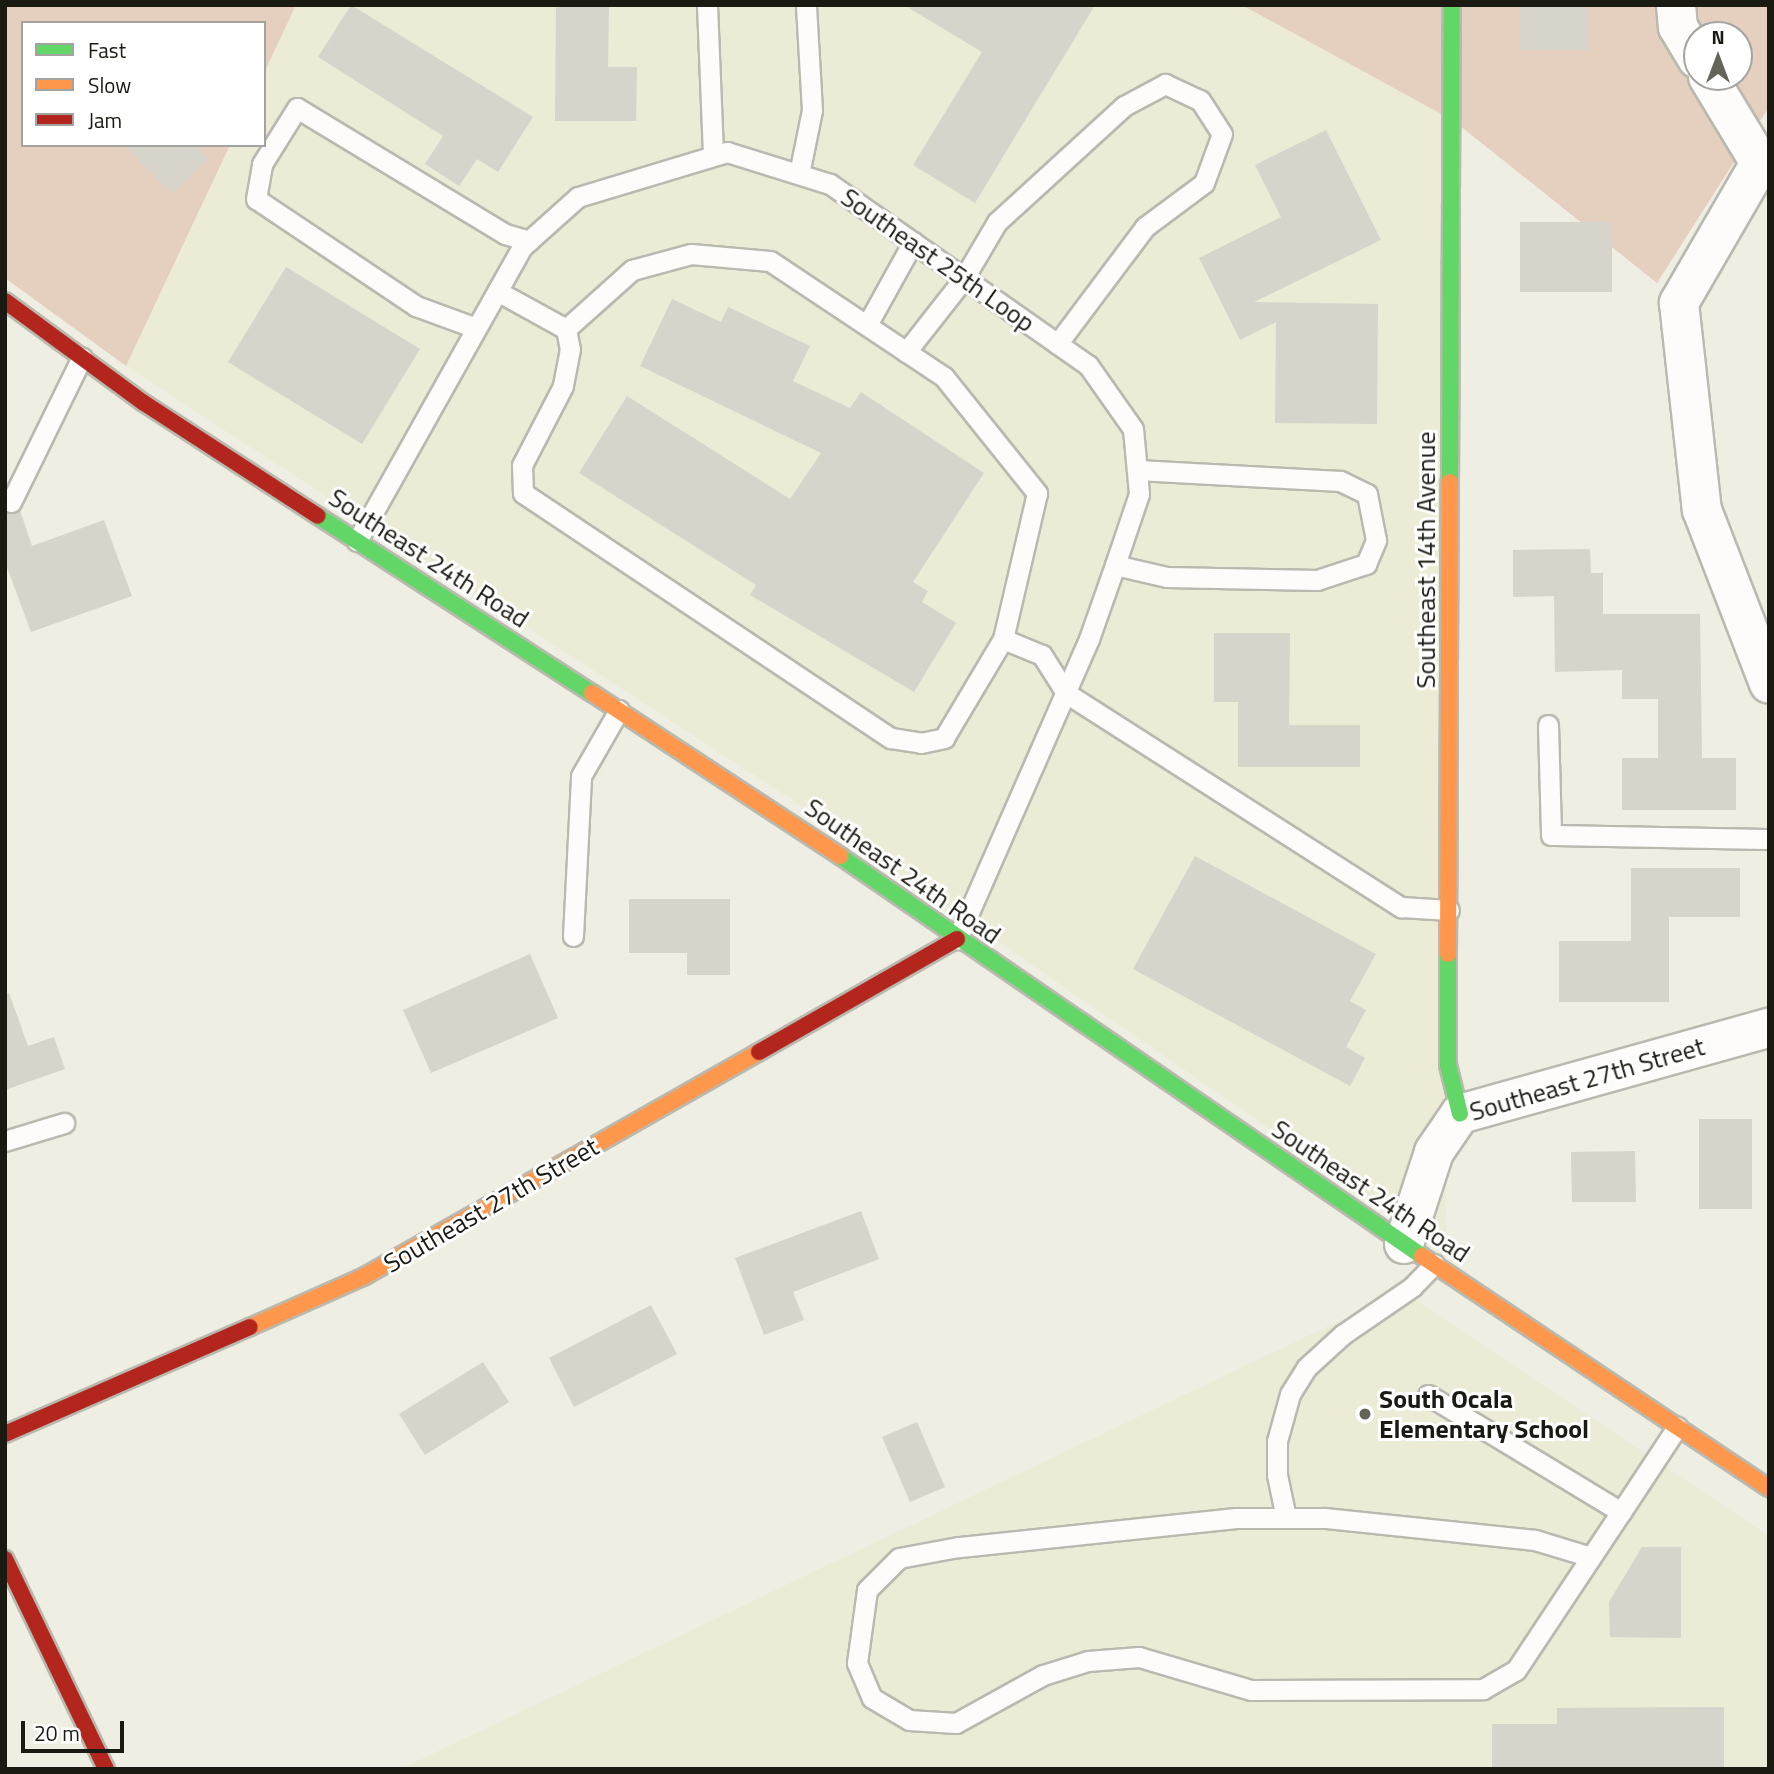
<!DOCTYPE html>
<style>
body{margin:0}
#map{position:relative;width:1774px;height:1774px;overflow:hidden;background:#efeee2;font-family:"Titillium Web",sans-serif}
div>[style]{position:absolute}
.built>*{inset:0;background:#ecebd5}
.green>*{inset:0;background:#e5cfbf}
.building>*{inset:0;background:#d7d4cb}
.roads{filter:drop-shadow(2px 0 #b9b9af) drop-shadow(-2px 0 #b9b9af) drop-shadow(0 2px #b9b9af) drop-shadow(0 -2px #b9b9af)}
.lane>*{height:19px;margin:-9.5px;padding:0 9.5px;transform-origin:9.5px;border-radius:9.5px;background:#fdfcfb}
.street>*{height:38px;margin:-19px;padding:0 19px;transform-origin:19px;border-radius:19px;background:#fdfcfb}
.fast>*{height:16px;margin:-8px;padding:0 8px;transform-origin:8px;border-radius:8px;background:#63d668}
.slow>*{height:16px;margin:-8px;padding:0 8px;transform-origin:8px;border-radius:8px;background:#ff974d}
.jam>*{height:16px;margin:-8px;padding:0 8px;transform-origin:8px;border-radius:8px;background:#b3261e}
.dots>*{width:19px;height:19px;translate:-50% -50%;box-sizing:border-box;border:4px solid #fff;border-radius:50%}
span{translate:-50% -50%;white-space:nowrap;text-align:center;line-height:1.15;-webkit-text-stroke:6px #fff;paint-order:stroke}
.street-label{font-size:26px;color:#1a1a12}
.poi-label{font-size:26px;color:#1a1a12;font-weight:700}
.left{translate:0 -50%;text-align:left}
.frame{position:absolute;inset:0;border:7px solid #1a1a12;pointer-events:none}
.legend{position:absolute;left:21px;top:21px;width:245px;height:126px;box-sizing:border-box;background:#fff;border:2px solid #a3a3a0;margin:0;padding:9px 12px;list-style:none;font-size:21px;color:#1a1a12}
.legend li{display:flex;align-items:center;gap:14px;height:35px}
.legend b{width:35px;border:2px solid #a3a3a0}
.north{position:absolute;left:1683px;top:21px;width:70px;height:70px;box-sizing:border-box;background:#fff;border:2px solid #a3a3a0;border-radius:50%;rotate:0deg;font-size:19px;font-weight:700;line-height:28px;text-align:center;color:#1a1a12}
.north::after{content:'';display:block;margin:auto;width:24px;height:32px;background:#65645b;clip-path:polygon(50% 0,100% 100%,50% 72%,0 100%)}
.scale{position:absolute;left:21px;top:1721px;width:103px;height:32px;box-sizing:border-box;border:4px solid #1a1a12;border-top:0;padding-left:9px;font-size:21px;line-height:24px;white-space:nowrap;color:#1a1a12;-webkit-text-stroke:5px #fff;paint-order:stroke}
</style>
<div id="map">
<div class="built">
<div style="clip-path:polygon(296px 5px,1242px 5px,1454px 121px,1446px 1250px,791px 799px,126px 366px,230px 145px,264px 145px,264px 73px)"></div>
<div style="clip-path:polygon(1402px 1291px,1769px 1536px,1769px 1769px,401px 1769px)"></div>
</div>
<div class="green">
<div style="clip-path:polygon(5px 5px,296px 5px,264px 73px,264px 23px,23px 23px,23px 145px,230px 145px,126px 366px,5px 278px)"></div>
<div style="clip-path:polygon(evenodd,1242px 5px,1769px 5px,1769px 107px,1657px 283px,1454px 121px,1242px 5px,1697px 35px,1739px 35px,1739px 77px,1697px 77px,1697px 35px)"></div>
</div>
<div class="building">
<div style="clip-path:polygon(351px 5px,533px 117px,498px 172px,477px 159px,459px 186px,425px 164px,443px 136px,318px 57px)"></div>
<div style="clip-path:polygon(556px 5px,609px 5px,608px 67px,637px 67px,636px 121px,555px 121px)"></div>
<div style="clip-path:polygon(904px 5px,1095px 5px,975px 203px,913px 165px,982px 52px)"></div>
<div style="clip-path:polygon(1520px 5px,1587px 5px,1587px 50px,1520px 50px)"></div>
<div style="clip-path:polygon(1326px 130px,1381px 240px,1254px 302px,1378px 304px,1377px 424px,1275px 423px,1276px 322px,1240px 340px,1199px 258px,1281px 217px,1255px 165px)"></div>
<div style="clip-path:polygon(124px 145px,195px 145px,208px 158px,172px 194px)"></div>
<div style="clip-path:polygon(1520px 222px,1612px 222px,1612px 292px,1520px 292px)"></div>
<div style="clip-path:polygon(286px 267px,420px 349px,362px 444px,228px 362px)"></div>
<div style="clip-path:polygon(672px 299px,721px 322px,728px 307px,810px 346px,793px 381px,850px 408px,861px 392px,984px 473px,913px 582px,928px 591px,922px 602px,956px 623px,914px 692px,750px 595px,756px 585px,579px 473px,627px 396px,790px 499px,821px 453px,640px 366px)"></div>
<div style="clip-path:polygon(20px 510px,32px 546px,104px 520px,132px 596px,31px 632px,5px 562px,5px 513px)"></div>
<div style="clip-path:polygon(1590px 549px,1591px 573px,1603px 573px,1603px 614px,1700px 614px,1702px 758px,1736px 758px,1736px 810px,1622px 810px,1622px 758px,1658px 758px,1658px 699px,1622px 699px,1622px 670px,1555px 672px,1554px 596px,1513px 597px,1513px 550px)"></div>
<div style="clip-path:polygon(1214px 633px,1290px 633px,1289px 725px,1360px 725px,1360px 767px,1238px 767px,1238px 702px,1214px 702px)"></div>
<div style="clip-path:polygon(1195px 856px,1376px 954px,1350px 1001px,1366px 1010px,1346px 1047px,1365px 1058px,1350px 1086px,1133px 969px)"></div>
<div style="clip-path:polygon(1631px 868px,1740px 868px,1740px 917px,1669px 917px,1669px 1002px,1559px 1002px,1559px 941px,1631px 941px)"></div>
<div style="clip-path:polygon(629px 899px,730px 899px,730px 975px,687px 975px,687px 953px,629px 953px)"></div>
<div style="clip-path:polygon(530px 954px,558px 1018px,431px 1073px,403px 1010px)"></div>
<div style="clip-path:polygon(9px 993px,28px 1046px,54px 1037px,65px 1069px,5px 1090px,5px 994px)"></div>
<div style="clip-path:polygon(1699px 1119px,1752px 1119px,1752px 1209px,1699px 1209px)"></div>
<div style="clip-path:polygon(1635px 1151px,1636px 1202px,1572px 1202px,1571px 1152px)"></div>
<div style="clip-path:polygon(861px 1211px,879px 1259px,793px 1292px,804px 1320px,764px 1335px,735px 1258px)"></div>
<div style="clip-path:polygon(651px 1305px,677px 1354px,574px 1407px,549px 1358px)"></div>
<div style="clip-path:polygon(483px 1362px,509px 1402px,425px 1455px,399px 1414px)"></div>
<div style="clip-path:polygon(917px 1422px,945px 1487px,910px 1502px,882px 1437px)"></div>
<div style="clip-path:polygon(1642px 1547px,1681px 1547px,1681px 1638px,1610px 1637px,1609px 1602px)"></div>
<div style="clip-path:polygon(1724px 1707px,1724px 1769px,1492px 1769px,1492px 1724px,1557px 1724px,1557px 1708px)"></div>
</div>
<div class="roads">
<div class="lane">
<div style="left:707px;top:5px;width:150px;rotate:87.7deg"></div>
<div style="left:799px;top:174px;width:65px;rotate:-78.5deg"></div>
<div style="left:812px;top:110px;width:105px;rotate:-93.3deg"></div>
<div style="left:497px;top:291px;width:79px;rotate:28.8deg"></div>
<div style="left:566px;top:329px;width:89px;rotate:-41.8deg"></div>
<div style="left:632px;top:270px;width:61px;rotate:-15.2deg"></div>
<div style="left:691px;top:254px;width:79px;rotate:5.1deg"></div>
<div style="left:770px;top:261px;width:209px;rotate:33.7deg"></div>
<div style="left:944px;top:377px;width:149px;rotate:51.3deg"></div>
<div style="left:1037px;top:493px;width:150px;rotate:103.1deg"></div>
<div style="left:1003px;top:639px;width:42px;rotate:22.3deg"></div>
<div style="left:1042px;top:655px;width:45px;rotate:57.7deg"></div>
<div style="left:1066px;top:693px;width:398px;rotate:32.6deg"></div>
<div style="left:1401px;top:907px;width:48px;rotate:3.6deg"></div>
<div style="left:867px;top:325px;width:95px;rotate:-61deg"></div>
<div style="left:476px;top:328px;width:64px;rotate:-159.9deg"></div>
<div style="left:416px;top:306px;width:192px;rotate:-146.2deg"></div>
<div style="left:256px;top:199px;width:36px;rotate:-80deg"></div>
<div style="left:262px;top:164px;width:66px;rotate:-58deg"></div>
<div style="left:297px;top:108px;width:243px;rotate:31.2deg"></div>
<div style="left:505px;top:234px;width:25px;rotate:16deg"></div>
<div style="left:566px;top:329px;width:20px;rotate:79deg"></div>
<div style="left:570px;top:349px;width:38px;rotate:101deg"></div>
<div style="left:563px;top:386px;width:89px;rotate:117.4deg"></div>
<div style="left:522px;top:465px;width:28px;rotate:88deg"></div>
<div style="left:523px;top:493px;width:442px;rotate:33.7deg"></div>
<div style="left:891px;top:738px;width:30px;rotate:9deg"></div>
<div style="left:921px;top:743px;width:24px;rotate:-12deg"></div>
<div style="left:944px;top:738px;width:115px;rotate:-59.2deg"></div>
<div style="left:906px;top:352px;width:94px;rotate:-51.9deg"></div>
<div style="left:964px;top:278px;width:65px;rotate:-59.5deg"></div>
<div style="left:997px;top:222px;width:172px;rotate:-42.4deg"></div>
<div style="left:1124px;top:106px;width:47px;rotate:-28.2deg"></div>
<div style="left:1165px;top:84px;width:38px;rotate:25deg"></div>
<div style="left:1200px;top:100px;width:40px;rotate:57.1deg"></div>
<div style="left:1222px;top:134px;width:52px;rotate:110.2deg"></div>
<div style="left:1204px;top:183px;width:74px;rotate:143.3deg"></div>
<div style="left:1145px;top:227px;width:146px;rotate:126.9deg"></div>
<div style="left:11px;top:502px;width:161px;rotate:-63.9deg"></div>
<div style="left:357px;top:541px;width:337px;rotate:-60.7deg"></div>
<div style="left:522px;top:247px;width:75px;rotate:-41.8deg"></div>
<div style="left:578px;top:197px;width:156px;rotate:-16.8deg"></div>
<div style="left:727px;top:152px;width:108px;rotate:17.3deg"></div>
<div style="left:830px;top:184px;width:315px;rotate:35.1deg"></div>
<div style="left:1088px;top:365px;width:78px;rotate:54.9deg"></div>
<div style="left:1133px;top:429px;width:65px;rotate:84.7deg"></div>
<div style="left:1139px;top:494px;width:75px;rotate:108.7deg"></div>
<div style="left:1115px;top:565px;width:78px;rotate:109.4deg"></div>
<div style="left:1089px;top:639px;width:328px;rotate:113.7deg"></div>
<div style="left:1115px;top:565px;width:53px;rotate:13deg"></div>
<div style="left:1167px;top:577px;width:150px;rotate:1.1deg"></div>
<div style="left:1317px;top:580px;width:52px;rotate:-18.1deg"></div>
<div style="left:1366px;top:564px;width:26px;rotate:-67deg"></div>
<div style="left:1376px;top:540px;width:47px;rotate:-101.1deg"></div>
<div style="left:1367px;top:494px;width:30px;rotate:-154deg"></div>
<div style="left:1340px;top:481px;width:203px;rotate:-176.9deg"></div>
<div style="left:1548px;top:725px;width:110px;rotate:88.4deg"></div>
<div style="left:1551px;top:835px;width:218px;rotate:1.1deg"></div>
<div style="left:573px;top:936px;width:160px;rotate:-87.1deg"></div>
<div style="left:581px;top:776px;width:76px;rotate:-60.1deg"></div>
<div style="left:5px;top:1141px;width:62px;rotate:-17deg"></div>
<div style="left:1428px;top:1395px;width:226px;rotate:31.2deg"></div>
<div style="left:1286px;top:1518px;width:44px;rotate:-101.8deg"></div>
<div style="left:1277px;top:1475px;width:34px;rotate:-90deg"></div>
<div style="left:1277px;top:1441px;width:49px;rotate:-74.5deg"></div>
<div style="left:1290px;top:1394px;width:31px;rotate:-58deg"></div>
<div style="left:1306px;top:1368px;width:49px;rotate:-42.5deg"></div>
<div style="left:1342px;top:1335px;width:85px;rotate:-34.4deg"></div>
<div style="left:1412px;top:1287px;width:32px;rotate:-46deg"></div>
<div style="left:1591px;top:1557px;width:59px;rotate:-163.1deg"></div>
<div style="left:1535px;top:1540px;width:212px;rotate:-174deg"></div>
<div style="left:1324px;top:1518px;width:88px;rotate:180deg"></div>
<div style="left:1236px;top:1518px;width:280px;rotate:174deg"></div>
<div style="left:958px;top:1547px;width:60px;rotate:169.4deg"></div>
<div style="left:899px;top:1558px;width:45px;rotate:135deg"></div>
<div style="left:867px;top:1590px;width:74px;rotate:97.8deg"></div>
<div style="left:857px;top:1663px;width:38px;rotate:67deg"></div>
<div style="left:872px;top:1698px;width:43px;rotate:30.7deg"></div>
<div style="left:909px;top:1720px;width:47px;rotate:3.7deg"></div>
<div style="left:956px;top:1723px;width:99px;rotate:-28.9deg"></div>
<div style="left:1043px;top:1675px;width:47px;rotate:-17.3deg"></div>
<div style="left:1088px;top:1661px;width:51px;rotate:-4.5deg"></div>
<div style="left:1139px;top:1657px;width:117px;rotate:16.4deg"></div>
<div style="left:1251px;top:1690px;width:232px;rotate:-0.2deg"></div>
<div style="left:1483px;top:1689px;width:38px;rotate:-30deg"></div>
<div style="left:1516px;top:1670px;width:190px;rotate:-56.4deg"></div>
<div style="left:1621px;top:1512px;width:102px;rotate:-56.6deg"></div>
</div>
<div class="street">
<div style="left:1676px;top:5px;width:22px;rotate:85deg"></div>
<div style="left:1678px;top:27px;width:37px;rotate:59deg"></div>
<div style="left:1708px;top:77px;width:100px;rotate:58.8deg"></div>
<div style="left:1769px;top:159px;width:10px;rotate:156deg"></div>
<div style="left:1760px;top:163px;width:162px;rotate:120.1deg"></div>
<div style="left:1679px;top:303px;width:208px;rotate:83.7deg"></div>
<div style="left:1702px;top:510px;width:186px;rotate:68.9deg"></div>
<div style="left:1404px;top:1244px;width:97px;rotate:-71.9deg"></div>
<div style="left:1434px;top:1152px;width:46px;rotate:-55.6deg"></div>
<div style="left:1460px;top:1114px;width:321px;rotate:-15.6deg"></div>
</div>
<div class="fast">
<div style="left:1450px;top:482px;width:477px;rotate:-89.8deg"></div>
<div style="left:318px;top:516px;width:326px;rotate:32.9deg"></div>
<div style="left:840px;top:856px;width:706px;rotate:34.5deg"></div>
<div style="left:1448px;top:954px;width:111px;rotate:90deg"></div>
<div style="left:1448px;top:1065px;width:50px;rotate:76.2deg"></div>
</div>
<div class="slow">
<div style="left:592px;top:693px;width:297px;rotate:33.3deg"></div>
<div style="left:1448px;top:954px;width:472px;rotate:-89.8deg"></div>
<div style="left:1422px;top:1256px;width:417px;rotate:33.8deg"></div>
<div style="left:250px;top:1327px;width:124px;rotate:-23.9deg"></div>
<div style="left:363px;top:1277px;width:455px;rotate:-29.6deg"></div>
</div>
<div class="jam">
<div style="left:5px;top:301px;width:172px;rotate:36.3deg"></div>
<div style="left:144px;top:403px;width:207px;rotate:33deg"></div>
<div style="left:759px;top:1052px;width:228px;rotate:-29.7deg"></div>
<div style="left:5px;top:1434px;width:267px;rotate:-23.6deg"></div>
<div style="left:5px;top:1559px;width:233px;rotate:64.3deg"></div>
</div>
</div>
<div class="dots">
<div style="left:1365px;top:1414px;background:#65645b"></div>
</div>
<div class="street-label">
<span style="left:938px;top:260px;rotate:35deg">Southeast 25th Loop</span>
<span style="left:429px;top:558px;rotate:33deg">Southeast 24th Road</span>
<span style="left:1426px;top:560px;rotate:-90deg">Southeast 14th Avenue</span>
<span style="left:903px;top:871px;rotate:35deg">Southeast 24th Road</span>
<span style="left:1587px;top:1079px;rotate:-16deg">Southeast 27th Street</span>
<span style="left:1371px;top:1191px;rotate:34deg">Southeast 24th Road</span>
<span style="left:491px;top:1205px;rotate:-30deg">Southeast 27th Street</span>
</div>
<div class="poi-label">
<span class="left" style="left:1379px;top:1414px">South Ocala<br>Elementary School</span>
</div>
<div class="frame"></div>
<ul class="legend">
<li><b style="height:9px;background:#63d668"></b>Fast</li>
<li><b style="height:9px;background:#ff974d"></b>Slow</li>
<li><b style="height:9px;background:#b3261e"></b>Jam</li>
</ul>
<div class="north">N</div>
<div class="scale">20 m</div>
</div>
